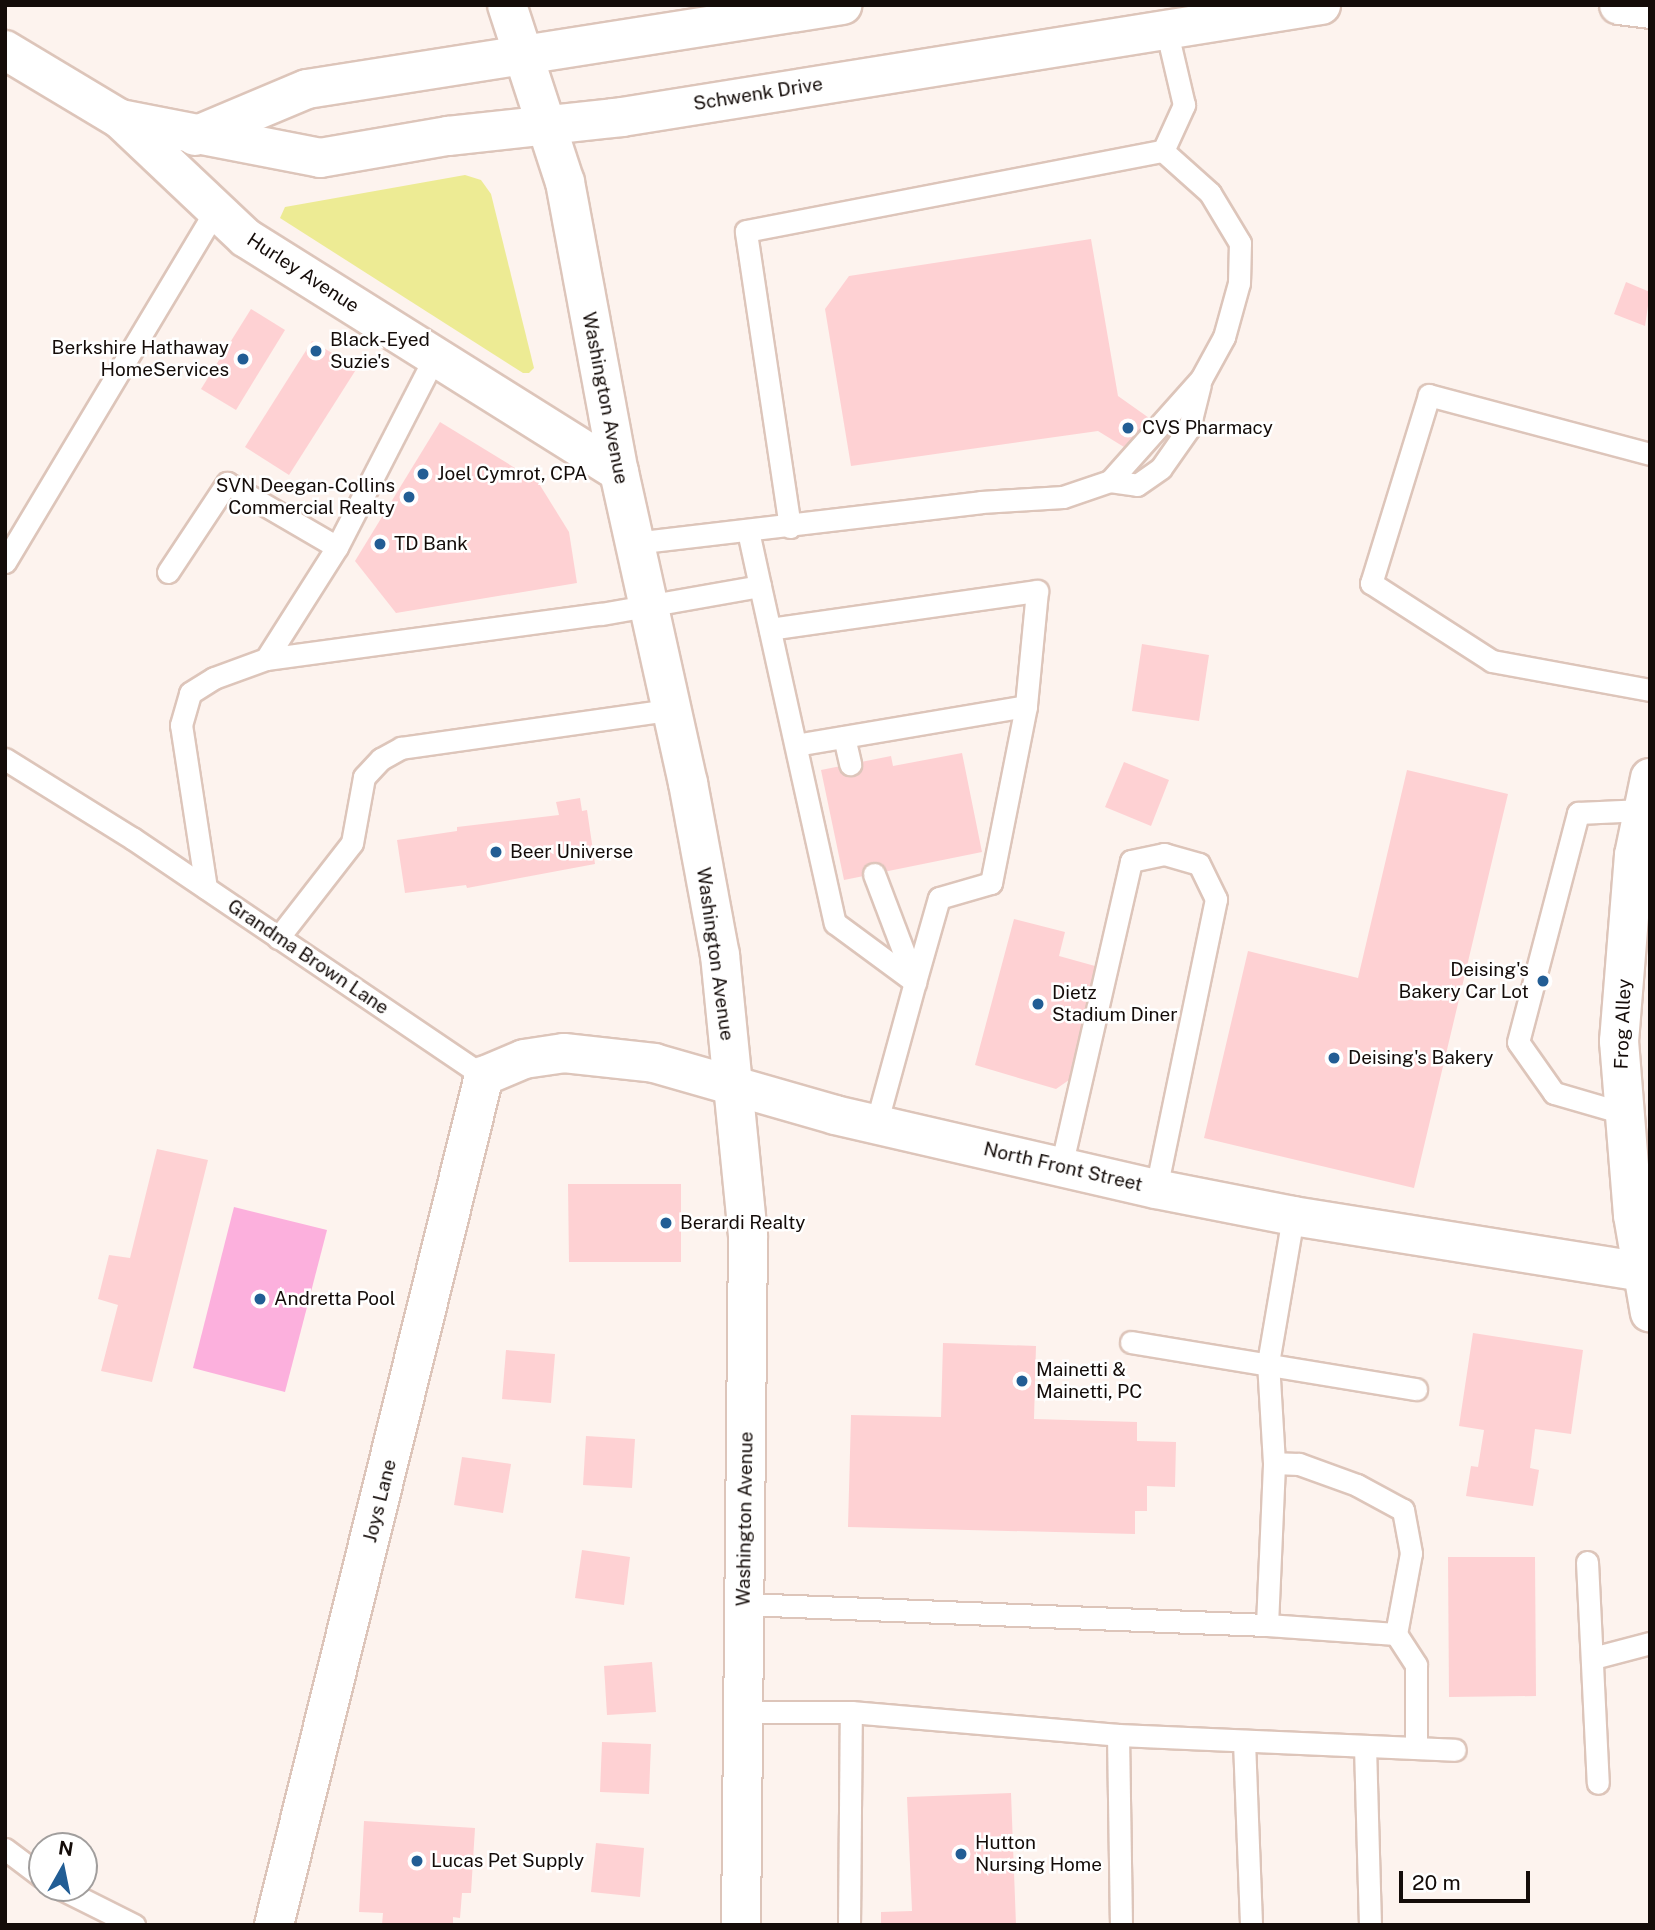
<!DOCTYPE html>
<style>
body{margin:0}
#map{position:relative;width:1655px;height:1930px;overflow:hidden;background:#fdf3ee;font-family:"Public Sans",sans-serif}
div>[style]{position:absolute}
.green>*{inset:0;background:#edeb94}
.water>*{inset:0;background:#fcb0dd}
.building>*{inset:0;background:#fed1d3}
.roads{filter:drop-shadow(2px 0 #ddc5ba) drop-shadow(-2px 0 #ddc5ba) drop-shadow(0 2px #ddc5ba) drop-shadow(0 -2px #ddc5ba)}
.lane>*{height:21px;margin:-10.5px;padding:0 10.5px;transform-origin:10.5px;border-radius:10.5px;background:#fff}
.street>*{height:38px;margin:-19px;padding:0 19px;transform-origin:19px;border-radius:19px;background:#fff}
.secondary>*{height:38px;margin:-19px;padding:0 19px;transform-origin:19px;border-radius:19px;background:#fff}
.dots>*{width:19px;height:19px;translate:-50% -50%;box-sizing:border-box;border:4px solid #fff;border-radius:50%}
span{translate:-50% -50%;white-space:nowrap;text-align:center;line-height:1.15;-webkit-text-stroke:5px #fff;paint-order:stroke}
.street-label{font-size:19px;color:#140c09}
.poi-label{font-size:19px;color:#140c09}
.left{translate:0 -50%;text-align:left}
.right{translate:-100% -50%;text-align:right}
.frame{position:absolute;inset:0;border:7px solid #140c09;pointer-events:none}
.north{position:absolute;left:28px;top:1832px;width:70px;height:70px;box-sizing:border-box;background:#fff;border:2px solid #a19e9d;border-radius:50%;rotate:9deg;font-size:19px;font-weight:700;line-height:28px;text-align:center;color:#140c09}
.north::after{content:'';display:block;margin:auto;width:24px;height:32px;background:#225d94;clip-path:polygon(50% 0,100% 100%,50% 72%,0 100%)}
.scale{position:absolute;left:1399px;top:1871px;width:131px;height:32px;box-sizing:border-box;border:4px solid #140c09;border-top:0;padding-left:9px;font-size:21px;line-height:24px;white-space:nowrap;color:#140c09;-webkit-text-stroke:5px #fff;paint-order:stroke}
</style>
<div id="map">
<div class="green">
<div style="clip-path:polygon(465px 175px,481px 180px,491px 194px,534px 368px,529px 373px,523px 373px,280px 218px,285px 207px)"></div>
</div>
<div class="water">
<div style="clip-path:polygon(234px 1207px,327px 1230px,285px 1392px,193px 1368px)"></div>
</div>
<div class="building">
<div style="clip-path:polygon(1091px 239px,1118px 396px,1159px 425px,1137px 455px,1098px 431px,851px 466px,825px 309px,849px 276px)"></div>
<div style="clip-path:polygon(1626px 282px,1650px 292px,1645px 326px,1614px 314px)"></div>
<div style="clip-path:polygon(251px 309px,285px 330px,236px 410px,201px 389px)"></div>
<div style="clip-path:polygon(312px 341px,357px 368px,289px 475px,245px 447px)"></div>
<div style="clip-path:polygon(440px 422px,538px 482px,569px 532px,577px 583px,396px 613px,355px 561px)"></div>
<div style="clip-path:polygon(1142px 644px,1209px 655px,1199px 721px,1132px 711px)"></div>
<div style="clip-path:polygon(962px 753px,982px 852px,844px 880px,821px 770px,891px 756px,893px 766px)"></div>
<div style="clip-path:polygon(1124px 762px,1169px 780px,1151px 826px,1105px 807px)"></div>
<div style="clip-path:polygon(1407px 770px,1508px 794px,1414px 1188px,1204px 1138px,1248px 951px,1358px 978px)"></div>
<div style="clip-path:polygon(580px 798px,582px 811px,587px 810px,595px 864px,467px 888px,466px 885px,405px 893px,397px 840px,457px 831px,457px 827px,559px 815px,556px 802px)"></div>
<div style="clip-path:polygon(1014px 919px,1065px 932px,1059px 956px,1095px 966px,1069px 1080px,1056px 1089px,975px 1065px)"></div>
<div style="clip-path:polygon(157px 1149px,208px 1160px,152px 1382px,101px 1371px,118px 1305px,98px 1299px,109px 1255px,130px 1258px)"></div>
<div style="clip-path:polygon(568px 1184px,681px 1184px,681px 1262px,569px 1262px)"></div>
<div style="clip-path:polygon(1473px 1333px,1583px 1350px,1571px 1434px,1535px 1429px,1530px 1468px,1539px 1470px,1533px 1506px,1466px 1496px,1471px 1466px,1478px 1467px,1484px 1430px,1459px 1426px)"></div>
<div style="clip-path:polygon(943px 1343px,1036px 1346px,1034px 1419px,1137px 1422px,1137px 1441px,1176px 1442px,1175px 1487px,1147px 1486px,1147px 1511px,1135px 1511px,1135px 1534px,848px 1527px,851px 1415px,941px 1417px)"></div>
<div style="clip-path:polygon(506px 1350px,555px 1354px,551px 1403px,502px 1399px)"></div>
<div style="clip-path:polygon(586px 1436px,635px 1439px,632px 1488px,583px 1485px)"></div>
<div style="clip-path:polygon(462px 1457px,511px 1464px,503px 1513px,454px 1505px)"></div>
<div style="clip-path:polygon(582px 1550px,630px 1557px,624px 1605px,575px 1598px)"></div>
<div style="clip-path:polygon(1448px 1557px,1535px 1557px,1536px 1696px,1449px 1697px)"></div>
<div style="clip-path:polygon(652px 1662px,656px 1712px,607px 1715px,604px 1666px)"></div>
<div style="clip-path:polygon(602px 1742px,651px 1744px,649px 1794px,600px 1792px)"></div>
<div style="clip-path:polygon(1011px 1793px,1016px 1925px,881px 1925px,881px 1912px,912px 1911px,907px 1797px)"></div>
<div style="clip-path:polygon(364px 1821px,475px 1828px,471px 1893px,462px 1893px,460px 1918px,453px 1917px,453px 1925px,382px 1925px,383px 1913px,359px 1912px)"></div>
<div style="clip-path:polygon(596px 1843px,644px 1848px,640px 1897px,591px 1892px)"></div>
</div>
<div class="roads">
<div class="lane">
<div style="left:1650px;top:454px;width:229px;rotate:-165.1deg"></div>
<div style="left:1429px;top:395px;width:197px;rotate:107.1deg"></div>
<div style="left:1371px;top:583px;width:144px;rotate:32.8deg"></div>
<div style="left:1492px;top:661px;width:161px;rotate:10.4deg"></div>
<div style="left:1110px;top:481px;width:27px;rotate:8deg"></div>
<div style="left:1137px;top:485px;width:29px;rotate:-35deg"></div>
<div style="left:1161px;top:468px;width:49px;rotate:-55deg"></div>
<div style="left:1189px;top:428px;width:45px;rotate:-76deg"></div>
<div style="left:790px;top:527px;width:299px;rotate:-98.5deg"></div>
<div style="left:746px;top:231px;width:425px;rotate:-10.9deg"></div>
<div style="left:1163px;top:151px;width:51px;rotate:-65.5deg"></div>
<div style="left:1184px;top:105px;width:79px;rotate:-103.2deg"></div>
<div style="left:748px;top:531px;width:56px;rotate:77.7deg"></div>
<div style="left:634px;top:543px;width:349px;rotate:-6.7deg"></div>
<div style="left:981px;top:502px;width:82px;rotate:-3.5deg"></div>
<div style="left:1063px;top:497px;width:50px;rotate:-18.8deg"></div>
<div style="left:1110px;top:481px;width:137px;rotate:-48.3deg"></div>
<div style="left:1201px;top:379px;width:48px;rotate:-61.3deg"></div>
<div style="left:1224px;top:337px;width:56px;rotate:-74.5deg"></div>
<div style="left:1239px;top:283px;width:40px;rotate:-88.6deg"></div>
<div style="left:1240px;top:243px;width:58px;rotate:-121deg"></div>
<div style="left:1210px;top:193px;width:63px;rotate:-138.2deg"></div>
<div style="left:5px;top:562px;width:410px;rotate:-59.1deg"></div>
<div style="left:168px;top:572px;width:107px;rotate:-56.5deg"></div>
<div style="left:227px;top:483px;width:127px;rotate:30.2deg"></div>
<div style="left:770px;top:629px;width:270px;rotate:-8.1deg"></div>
<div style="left:1037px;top:591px;width:116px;rotate:95.5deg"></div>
<div style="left:1026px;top:706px;width:233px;rotate:170.4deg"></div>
<div style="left:266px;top:659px;width:133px;rotate:-57.6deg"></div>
<div style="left:337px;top:547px;width:215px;rotate:-62.8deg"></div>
<div style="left:844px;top:737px;width:28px;rotate:77deg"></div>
<div style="left:5px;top:759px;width:150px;rotate:31.9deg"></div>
<div style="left:132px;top:838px;width:425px;rotate:34.1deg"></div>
<div style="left:874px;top:874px;width:116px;rotate:69.2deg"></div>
<div style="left:206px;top:888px;width:165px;rotate:-98.7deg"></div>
<div style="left:181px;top:725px;width:33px;rotate:-74deg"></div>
<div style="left:190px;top:693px;width:28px;rotate:-32deg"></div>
<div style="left:214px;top:678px;width:55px;rotate:-20.1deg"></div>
<div style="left:266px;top:659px;width:338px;rotate:-7.7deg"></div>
<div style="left:601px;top:614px;width:161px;rotate:-10deg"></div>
<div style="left:760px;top:586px;width:345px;rotate:77.5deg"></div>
<div style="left:835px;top:923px;width:99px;rotate:36.4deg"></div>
<div style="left:915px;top:982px;width:148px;rotate:105.3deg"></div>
<div style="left:278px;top:938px;width:120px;rotate:-52.1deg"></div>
<div style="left:352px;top:843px;width:67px;rotate:-79.7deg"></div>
<div style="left:364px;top:777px;width:25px;rotate:-47deg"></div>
<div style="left:381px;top:759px;width:23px;rotate:-29deg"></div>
<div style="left:401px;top:748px;width:271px;rotate:-8.1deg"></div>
<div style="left:915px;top:982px;width:87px;rotate:-74.1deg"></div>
<div style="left:939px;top:898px;width:54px;rotate:-16.1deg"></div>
<div style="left:991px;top:883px;width:180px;rotate:-78.8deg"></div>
<div style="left:1623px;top:1113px;width:72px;rotate:-163.8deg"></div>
<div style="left:1554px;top:1093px;width:62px;rotate:-125.2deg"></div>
<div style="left:1518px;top:1042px;width:237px;rotate:-75.3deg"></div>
<div style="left:1578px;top:813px;width:65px;rotate:-2.6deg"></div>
<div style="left:1061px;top:1167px;width:314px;rotate:-77.1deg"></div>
<div style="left:1131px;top:861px;width:34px;rotate:-12deg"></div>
<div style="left:1164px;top:854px;width:36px;rotate:16deg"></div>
<div style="left:1199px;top:864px;width:39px;rotate:64deg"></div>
<div style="left:1216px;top:899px;width:296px;rotate:101.7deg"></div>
<div style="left:1131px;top:1342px;width:289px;rotate:9.4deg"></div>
<div style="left:1587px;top:1562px;width:221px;rotate:87.2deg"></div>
<div style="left:744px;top:1604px;width:523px;rotate:2.3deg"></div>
<div style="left:1267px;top:1625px;width:162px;rotate:-87.5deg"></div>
<div style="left:1274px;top:1463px;width:100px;rotate:-93.4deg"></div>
<div style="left:1268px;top:1363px;width:149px;rotate:-80.3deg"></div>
<div style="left:1267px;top:1625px;width:129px;rotate:4deg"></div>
<div style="left:1396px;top:1634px;width:82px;rotate:-79.5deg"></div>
<div style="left:1411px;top:1553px;width:44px;rotate:-100.5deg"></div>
<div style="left:1403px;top:1510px;width:52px;rotate:-151.5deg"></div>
<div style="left:1357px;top:1485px;width:62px;rotate:-160.1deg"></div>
<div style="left:1299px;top:1464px;width:25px;rotate:-178deg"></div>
<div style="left:1396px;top:1634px;width:37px;rotate:57deg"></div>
<div style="left:1416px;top:1665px;width:83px;rotate:90deg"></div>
<div style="left:1593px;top:1658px;width:59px;rotate:-14.7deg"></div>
<div style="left:744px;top:1712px;width:107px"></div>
<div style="left:851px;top:1712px;width:268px;rotate:4.9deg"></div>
<div style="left:1118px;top:1735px;width:337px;rotate:2.5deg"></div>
<div style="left:1118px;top:1735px;width:190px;rotate:89.1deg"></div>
<div style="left:1244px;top:1741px;width:184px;rotate:87.8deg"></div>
<div style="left:1365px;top:1746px;width:179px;rotate:88.4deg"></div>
<div style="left:5px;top:1849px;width:46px;rotate:37.1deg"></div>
<div style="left:60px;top:1888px;width:83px;rotate:26.6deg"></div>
<div style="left:849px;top:1925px;width:213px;rotate:-89.5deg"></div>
</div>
<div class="street">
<div style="left:120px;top:119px;width:173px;rotate:43.4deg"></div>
<div style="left:246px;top:238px;width:440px;rotate:32.1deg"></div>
<div style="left:1650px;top:778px;width:79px;rotate:101.7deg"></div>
<div style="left:1634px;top:855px;width:187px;rotate:94.6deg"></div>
<div style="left:1619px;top:1041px;width:175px;rotate:85.4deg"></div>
<div style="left:1633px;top:1215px;width:99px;rotate:80.2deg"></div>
<div style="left:274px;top:1925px;width:875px;rotate:-76.11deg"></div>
<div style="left:484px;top:1076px;width:43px;rotate:-23deg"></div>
<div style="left:524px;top:1059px;width:40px;rotate:-8.5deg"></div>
<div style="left:564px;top:1053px;width:91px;rotate:6.3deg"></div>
<div style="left:654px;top:1063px;width:188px;rotate:16deg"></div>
<div style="left:835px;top:1115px;width:329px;rotate:13deg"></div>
<div style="left:1156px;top:1189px;width:140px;rotate:11.1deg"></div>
<div style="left:1293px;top:1216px;width:362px;rotate:9.1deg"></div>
</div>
<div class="secondary">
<div style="left:507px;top:5px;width:186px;rotate:71.9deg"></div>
<div style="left:565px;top:182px;width:295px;rotate:79.5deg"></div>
<div style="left:619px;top:472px;width:319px;rotate:77.5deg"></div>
<div style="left:688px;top:783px;width:175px;rotate:79.5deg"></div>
<div style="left:720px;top:955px;width:281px;rotate:84.3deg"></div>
<div style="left:748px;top:1235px;width:690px;rotate:90.58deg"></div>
<div style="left:1619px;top:5px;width:31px;rotate:7deg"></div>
<div style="left:5px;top:50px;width:134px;rotate:31deg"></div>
<div style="left:120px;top:119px;width:204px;rotate:11deg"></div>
<div style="left:320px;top:158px;width:130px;rotate:-9.8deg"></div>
<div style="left:448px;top:136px;width:175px;rotate:-6.2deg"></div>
<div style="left:622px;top:117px;width:708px;rotate:-9.1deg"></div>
<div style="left:195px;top:136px;width:121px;rotate:-22.8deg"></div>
<div style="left:307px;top:89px;width:542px;rotate:-8.92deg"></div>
</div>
</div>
<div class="dots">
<div style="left:316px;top:351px;background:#225d94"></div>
<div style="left:243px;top:359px;background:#225d94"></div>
<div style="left:1128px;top:428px;background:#225d94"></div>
<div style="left:423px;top:474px;background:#225d94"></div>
<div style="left:409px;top:497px;background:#225d94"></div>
<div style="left:380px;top:544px;background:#225d94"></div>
<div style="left:496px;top:852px;background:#225d94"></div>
<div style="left:1543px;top:981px;background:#225d94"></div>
<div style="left:1038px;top:1004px;background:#225d94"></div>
<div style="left:1334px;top:1058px;background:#225d94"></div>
<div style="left:666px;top:1223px;background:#225d94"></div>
<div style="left:260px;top:1299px;background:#225d94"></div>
<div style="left:1022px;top:1381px;background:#225d94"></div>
<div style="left:961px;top:1854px;background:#225d94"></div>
<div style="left:417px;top:1861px;background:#225d94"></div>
</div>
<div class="street-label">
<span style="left:758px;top:94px;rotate:-9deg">Schwenk Drive</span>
<span style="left:303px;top:273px;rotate:33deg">Hurley Avenue</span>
<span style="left:605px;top:398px;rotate:79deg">Washington Avenue</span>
<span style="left:715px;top:954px;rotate:82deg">Washington Avenue</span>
<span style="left:308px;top:957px;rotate:34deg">Grandma Brown Lane</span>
<span style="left:1623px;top:1024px;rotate:-88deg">Frog Alley</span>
<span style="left:1063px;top:1167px;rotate:13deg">North Front Street</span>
<span style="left:380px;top:1501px;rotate:-76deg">Joys Lane</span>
<span style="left:745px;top:1519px;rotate:-89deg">Washington Avenue</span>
</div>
<div class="poi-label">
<span class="left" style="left:330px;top:351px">Black-Eyed<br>Suzie's</span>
<span class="right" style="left:229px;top:359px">Berkshire Hathaway<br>HomeServices</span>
<span class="left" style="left:1142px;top:428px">CVS Pharmacy</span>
<span class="left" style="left:437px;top:474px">Joel Cymrot, CPA</span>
<span class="right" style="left:395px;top:497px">SVN Deegan-Collins<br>Commercial Realty</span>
<span class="left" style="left:394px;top:544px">TD Bank</span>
<span class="left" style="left:510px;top:852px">Beer Universe</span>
<span class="right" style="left:1529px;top:981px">Deising's<br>Bakery Car Lot</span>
<span class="left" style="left:1052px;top:1004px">Dietz<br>Stadium Diner</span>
<span class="left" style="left:1348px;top:1058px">Deising's Bakery</span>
<span class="left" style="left:680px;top:1223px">Berardi Realty</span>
<span class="left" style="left:274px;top:1299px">Andretta Pool</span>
<span class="left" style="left:1036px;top:1381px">Mainetti &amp;<br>Mainetti, PC</span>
<span class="left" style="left:975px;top:1854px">Hutton<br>Nursing Home</span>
<span class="left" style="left:431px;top:1861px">Lucas Pet Supply</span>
</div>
<div class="frame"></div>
<div class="north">N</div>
<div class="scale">20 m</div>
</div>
